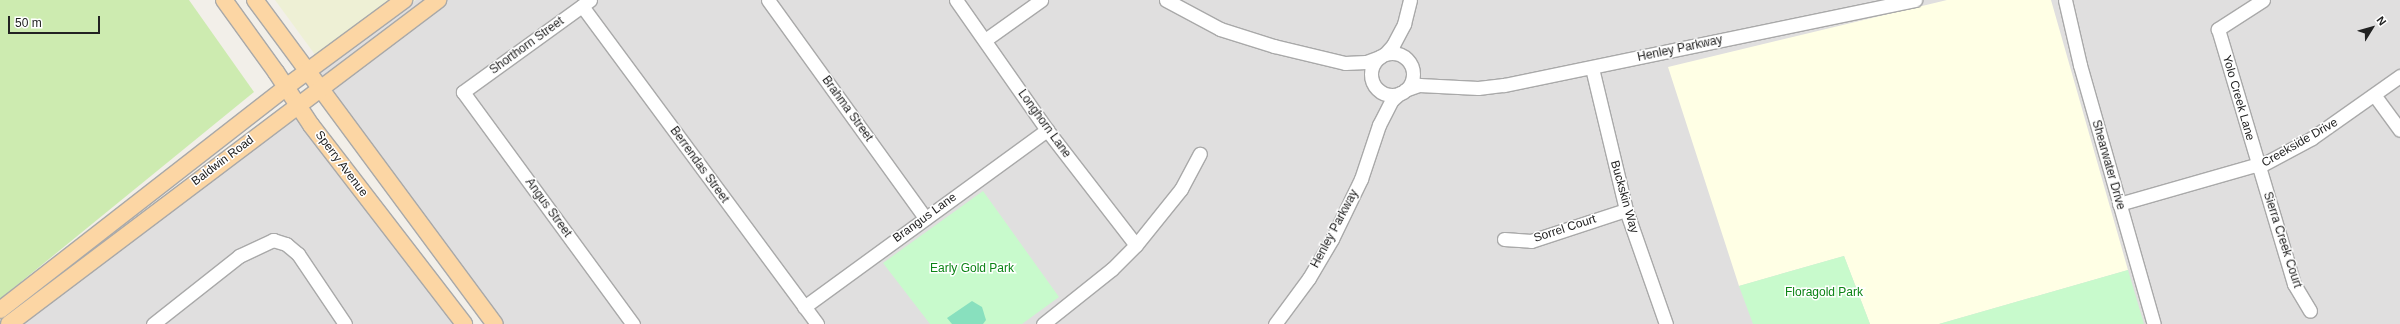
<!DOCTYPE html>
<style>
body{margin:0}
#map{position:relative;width:2400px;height:324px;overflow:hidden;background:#f2efe9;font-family:Helvetica,sans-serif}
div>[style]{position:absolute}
.residential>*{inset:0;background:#e0dfdf}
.education>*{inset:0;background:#ffffe5}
.farmland>*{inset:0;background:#eef0d5}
.grass>*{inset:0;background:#cdebb0}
.park>*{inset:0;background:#c8facc}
.pitch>*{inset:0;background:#88e0be}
.roads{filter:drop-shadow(1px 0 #a9a9a9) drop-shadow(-1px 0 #a9a9a9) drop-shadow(0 1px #a9a9a9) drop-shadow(0 -1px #a9a9a9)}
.minor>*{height:13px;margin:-6.5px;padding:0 6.5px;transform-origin:6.5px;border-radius:6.5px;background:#fff}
.minor>.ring{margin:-6.5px;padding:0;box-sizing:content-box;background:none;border:13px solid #fff;border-radius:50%}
.major>*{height:16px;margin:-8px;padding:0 8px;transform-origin:8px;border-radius:8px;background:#fcd6a4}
span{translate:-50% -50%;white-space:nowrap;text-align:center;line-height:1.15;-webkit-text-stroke:3px #fff;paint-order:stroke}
.street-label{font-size:12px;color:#222}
.park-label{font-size:12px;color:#0c8416}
.north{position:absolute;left:2352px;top:8px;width:40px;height:40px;-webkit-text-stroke:3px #fff;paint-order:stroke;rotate:53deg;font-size:11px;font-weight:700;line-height:16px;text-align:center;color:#222}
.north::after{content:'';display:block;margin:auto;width:14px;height:18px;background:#222;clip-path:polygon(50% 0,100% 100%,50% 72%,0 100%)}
.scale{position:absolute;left:8px;top:16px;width:92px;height:18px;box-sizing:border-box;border:2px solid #222;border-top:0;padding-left:5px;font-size:12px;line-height:14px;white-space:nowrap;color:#222;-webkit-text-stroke:3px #fff;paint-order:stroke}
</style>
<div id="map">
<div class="residential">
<div style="clip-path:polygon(409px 0,2400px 0,2400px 324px,492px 324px,308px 71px)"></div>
<div style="clip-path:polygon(291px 107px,459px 324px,8px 324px)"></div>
</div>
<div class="education">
<div style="clip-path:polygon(1947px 0,2051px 0,2128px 270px,1939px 324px,1870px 324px,1844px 256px,1739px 286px,1668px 67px)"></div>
</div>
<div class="farmland">
<div style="clip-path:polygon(275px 0,416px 0,376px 28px,316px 56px)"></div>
</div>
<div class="grass">
<div style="clip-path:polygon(0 0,189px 0,254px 92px,0 299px)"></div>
</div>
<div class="park">
<div style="clip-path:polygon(983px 191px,1059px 297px,1022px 324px,930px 324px,883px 263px)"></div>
<div style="clip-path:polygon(1844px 256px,1870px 324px,1753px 324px,1739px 286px)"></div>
<div style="clip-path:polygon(2128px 270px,2144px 324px,1939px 324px)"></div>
</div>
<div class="pitch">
<div style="clip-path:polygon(972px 301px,982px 307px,986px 320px,983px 324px,952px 324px,947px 318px)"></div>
</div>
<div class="roads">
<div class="minor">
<div style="left:590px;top:0;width:157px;rotate:144.1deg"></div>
<div style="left:463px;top:92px;width:288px;rotate:53.8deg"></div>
<div style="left:768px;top:0;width:269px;rotate:54.2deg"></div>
<div style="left:956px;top:0;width:159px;rotate:55deg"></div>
<div style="left:1047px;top:130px;width:145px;rotate:52.3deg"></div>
<div style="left:1166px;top:0;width:61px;rotate:28.2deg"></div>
<div style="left:1220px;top:29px;width:57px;rotate:17.5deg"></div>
<div style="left:1274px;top:46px;width:73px;rotate:13.5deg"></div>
<div style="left:1345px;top:63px;width:21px;rotate:-3deg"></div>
<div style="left:1366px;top:62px;width:15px;rotate:-20deg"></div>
<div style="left:2065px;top:0;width:67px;rotate:77deg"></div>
<div style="left:2080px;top:65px;width:269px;rotate:74.1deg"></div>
<div style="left:2263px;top:0;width:54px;rotate:147.2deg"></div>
<div style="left:2218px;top:29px;width:266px;rotate:73.4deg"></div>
<div style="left:2294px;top:284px;width:31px;rotate:59deg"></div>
<div style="left:582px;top:6px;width:395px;rotate:53.5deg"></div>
<div style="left:985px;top:40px;width:69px;rotate:-35.5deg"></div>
<div class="ring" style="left:1371px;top:53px;width:29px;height:29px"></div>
<div style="left:1385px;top:54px;width:12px;rotate:-48deg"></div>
<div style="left:1393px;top:45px;width:24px;rotate:-62deg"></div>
<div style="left:1404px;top:24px;width:25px;rotate:-76deg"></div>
<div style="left:1592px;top:68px;width:146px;rotate:76.5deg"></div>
<div style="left:1626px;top:210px;width:121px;rotate:70.7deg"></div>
<div style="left:1405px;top:90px;width:15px;rotate:-20deg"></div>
<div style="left:1419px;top:85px;width:59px;rotate:2.9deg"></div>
<div style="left:1478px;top:88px;width:26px;rotate:-7deg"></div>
<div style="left:1504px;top:85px;width:420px;rotate:-11.7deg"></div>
<div style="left:2375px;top:96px;width:42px;rotate:53.7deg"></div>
<div style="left:2119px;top:204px;width:141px;rotate:-16deg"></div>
<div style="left:2255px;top:165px;width:4px;rotate:34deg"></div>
<div style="left:2258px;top:167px;width:61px;rotate:-28.2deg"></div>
<div style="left:2312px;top:138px;width:108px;rotate:-35.2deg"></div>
<div style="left:1504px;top:239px;width:27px;rotate:4deg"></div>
<div style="left:1531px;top:241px;width:100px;rotate:-18.1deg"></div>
<div style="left:804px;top:307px;width:301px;rotate:-36.1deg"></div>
<div style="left:153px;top:324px;width:110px;rotate:-38.3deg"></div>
<div style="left:239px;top:256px;width:38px;rotate:-25deg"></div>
<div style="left:273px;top:240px;width:14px;rotate:17deg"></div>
<div style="left:286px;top:244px;width:16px;rotate:40deg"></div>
<div style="left:298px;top:254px;width:84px;rotate:56.1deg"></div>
<div style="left:1043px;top:324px;width:88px;rotate:-38.6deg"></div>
<div style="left:1112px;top:269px;width:34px;rotate:-45deg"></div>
<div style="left:1136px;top:245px;width:72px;rotate:-51.2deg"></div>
<div style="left:1181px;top:189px;width:40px;rotate:-62deg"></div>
<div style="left:1275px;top:324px;width:57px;rotate:-53.5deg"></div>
<div style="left:1309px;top:278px;width:45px;rotate:-59.5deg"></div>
<div style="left:1332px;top:239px;width:67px;rotate:-64.2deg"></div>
<div style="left:1361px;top:179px;width:57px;rotate:-71.6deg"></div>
<div style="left:1379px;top:125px;width:27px;rotate:-63deg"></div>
<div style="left:1391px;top:101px;width:12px;rotate:-42deg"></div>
</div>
<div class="major">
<div style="left:224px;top:0;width:89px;rotate:54.2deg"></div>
<div style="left:276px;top:72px;width:64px;rotate:56.6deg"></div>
<div style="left:311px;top:125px;width:251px;rotate:52.4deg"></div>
<div style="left:255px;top:0;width:403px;rotate:53.5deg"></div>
<div style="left:0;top:310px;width:363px;rotate:-37.9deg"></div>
<div style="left:286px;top:87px;width:147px;rotate:-36.4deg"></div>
<div style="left:9px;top:324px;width:538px;rotate:-37.06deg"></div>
</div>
</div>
<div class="street-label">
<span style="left:527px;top:46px;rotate:-36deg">Shorthorn Street</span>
<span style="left:1680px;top:49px;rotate:-12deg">Henley Parkway</span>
<span style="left:2238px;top:98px;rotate:74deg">Yolo Creek Lane</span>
<span style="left:847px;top:109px;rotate:54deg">Brahma Street</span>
<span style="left:1044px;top:124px;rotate:54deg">Longhorn Lane</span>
<span style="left:2300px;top:143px;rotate:-30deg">Creekside Drive</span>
<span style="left:223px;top:161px;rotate:-37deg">Baldwin Road</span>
<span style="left:341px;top:164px;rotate:53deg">Sperry Avenue</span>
<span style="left:699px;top:165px;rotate:54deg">Berrendas Street</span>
<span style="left:2108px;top:165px;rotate:74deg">Shearwater Drive</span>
<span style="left:1624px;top:197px;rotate:74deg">Buckskin Way</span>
<span style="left:548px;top:208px;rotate:54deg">Angus Street</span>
<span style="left:925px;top:218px;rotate:-36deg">Brangus Lane</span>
<span style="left:1335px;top:229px;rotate:-62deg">Henley Parkway</span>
<span style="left:1565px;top:229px;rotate:-18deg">Sorrel Court</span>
<span style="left:2282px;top:240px;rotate:72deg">Sierra Creek Court</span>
</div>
<div class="park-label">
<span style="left:972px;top:269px">Early Gold Park</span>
<span style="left:1824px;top:293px">Floragold Park</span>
</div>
<div class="north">N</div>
<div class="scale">50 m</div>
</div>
